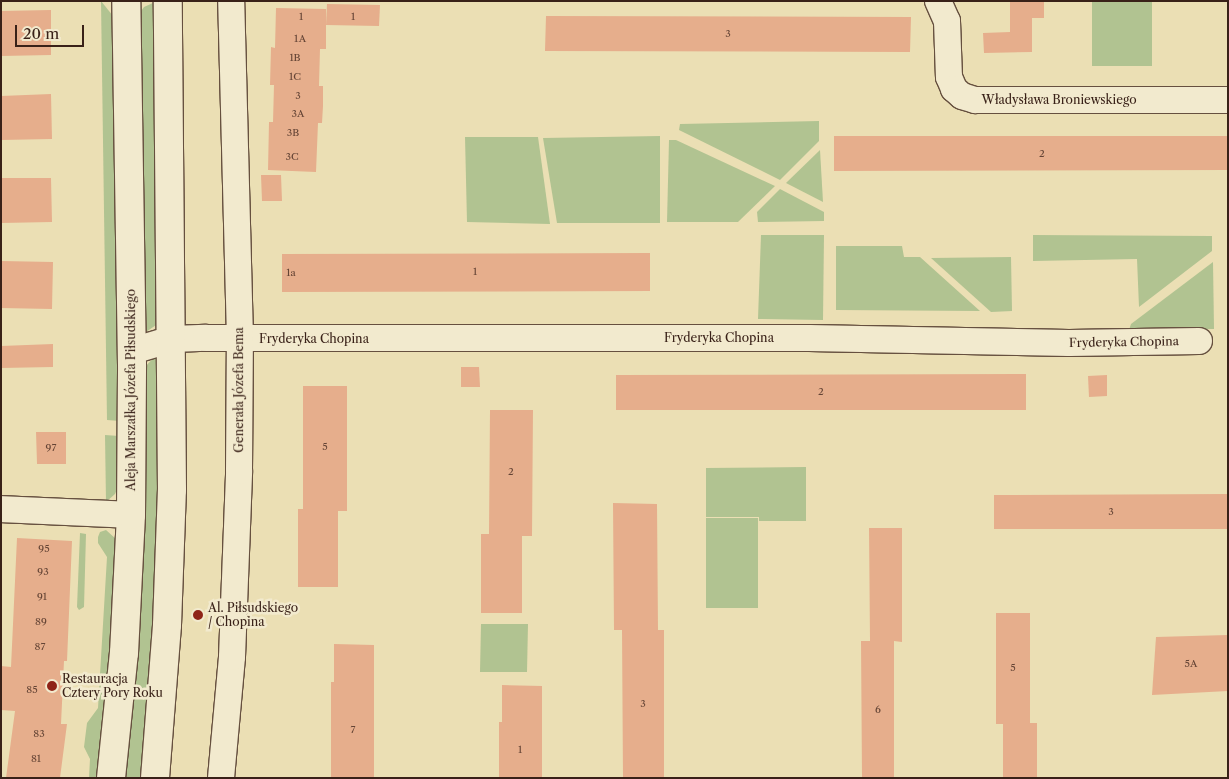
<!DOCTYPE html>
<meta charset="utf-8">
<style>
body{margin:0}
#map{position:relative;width:1229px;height:779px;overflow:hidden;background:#ebdfb4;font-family:"Libre Caslon Text",serif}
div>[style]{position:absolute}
.green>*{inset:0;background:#b1c391}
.building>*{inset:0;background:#e6ae8c}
.roads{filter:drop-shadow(1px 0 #66503f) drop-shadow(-1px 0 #66503f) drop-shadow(0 1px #66503f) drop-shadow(0 -1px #66503f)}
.minor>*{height:26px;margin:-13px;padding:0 13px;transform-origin:13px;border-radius:13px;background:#f2eace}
.tertiary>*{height:28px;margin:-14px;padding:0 14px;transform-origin:14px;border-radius:14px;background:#f2eace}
.dots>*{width:14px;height:14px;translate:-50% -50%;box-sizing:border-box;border:2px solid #f2eace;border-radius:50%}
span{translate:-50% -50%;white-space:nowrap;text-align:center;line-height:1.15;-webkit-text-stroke:5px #f2eace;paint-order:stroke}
.number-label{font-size:10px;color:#644435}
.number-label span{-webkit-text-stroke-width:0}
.street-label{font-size:12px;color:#392118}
.poi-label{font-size:12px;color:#392118}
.left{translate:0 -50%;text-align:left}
.frame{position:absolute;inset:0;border:2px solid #392118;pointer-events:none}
.scale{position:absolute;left:15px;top:25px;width:69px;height:22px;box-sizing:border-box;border:2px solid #392118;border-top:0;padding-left:6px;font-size:15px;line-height:18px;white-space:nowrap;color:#392118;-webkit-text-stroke:4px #f2eace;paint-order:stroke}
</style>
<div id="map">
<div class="green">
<div style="clip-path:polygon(101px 1px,113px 16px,120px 421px,107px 420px)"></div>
<div style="clip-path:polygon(1092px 1px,1152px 1px,1152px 66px,1092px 66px)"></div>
<div style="clip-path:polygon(153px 3px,159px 323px,146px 332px,139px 14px,144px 7px)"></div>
<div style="clip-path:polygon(819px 121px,819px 141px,780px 180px,679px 130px,680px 124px)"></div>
<div style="clip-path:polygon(660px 136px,660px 223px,557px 223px,543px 138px)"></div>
<div style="clip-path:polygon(465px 137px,538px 137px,550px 224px,467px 222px)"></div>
<div style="clip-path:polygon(669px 140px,676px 140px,775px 186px,738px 222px,667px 222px)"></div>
<div style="clip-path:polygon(820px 150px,823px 202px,786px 183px)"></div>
<div style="clip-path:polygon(780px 189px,824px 212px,824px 221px,758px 222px,757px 212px)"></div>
<div style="clip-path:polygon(761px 235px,824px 235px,823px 320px,758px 319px)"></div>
<div style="clip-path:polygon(1033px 235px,1212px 236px,1212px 251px,1139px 307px,1137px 259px,1033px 261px)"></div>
<div style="clip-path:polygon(836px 246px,902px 246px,904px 257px,920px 257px,980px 311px,836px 310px)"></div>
<div style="clip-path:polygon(1011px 257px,1012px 311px,991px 312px,931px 258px)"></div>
<div style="clip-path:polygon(1213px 262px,1214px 329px,1129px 330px,1131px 324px)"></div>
<div style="clip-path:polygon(157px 354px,161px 417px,154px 641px,142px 778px,123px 778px,145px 367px)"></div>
<div style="clip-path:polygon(105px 435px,119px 436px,118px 487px,115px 494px,106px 502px)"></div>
<div style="clip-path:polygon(806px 467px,806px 521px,759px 521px,759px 517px,706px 517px,706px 468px)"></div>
<div style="clip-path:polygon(706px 518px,758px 518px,758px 608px,706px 608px)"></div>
<div style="clip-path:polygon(106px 530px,117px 540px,114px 619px,100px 778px,89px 778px,90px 759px,84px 747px,87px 723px,98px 708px,107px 557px,98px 543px,98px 537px,100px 532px)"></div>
<div style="clip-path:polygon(80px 533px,86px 534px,84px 607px,79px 610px,77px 607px)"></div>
<div style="clip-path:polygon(481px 624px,528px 624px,527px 672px,480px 672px)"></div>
</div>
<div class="building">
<div style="clip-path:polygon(1010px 1px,1044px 1px,1044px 18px,1032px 18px,1032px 52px,984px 53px,983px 33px,1010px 32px)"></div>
<div style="clip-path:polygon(327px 4px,380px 5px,379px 26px,326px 25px)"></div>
<div style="clip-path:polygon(276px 8px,326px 9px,326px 49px,320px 49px,319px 86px,323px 86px,323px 106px,322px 123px,318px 123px,316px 172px,268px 170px,269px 122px,273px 122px,274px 85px,270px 85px,271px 47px,275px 48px)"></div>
<div style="clip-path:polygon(51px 10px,51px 55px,1px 56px,1px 11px)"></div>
<div style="clip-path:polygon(546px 16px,911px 17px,910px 52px,545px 51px)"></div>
<div style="clip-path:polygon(51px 94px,52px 139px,1px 140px,1px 96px)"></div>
<div style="clip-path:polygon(834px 136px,1228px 136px,1228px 170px,834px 171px)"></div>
<div style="clip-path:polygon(261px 175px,281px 175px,282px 201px,262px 201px)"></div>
<div style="clip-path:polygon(1px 178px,51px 178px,52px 222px,1px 223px)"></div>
<div style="clip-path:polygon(650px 253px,650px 291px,282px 292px,282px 254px)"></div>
<div style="clip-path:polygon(1px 261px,53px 262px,52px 309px,1px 308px)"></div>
<div style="clip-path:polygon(53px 344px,53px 367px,1px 368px,1px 346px)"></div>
<div style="clip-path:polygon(461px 367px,479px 367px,480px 387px,461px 387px)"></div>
<div style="clip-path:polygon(1026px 374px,1026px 410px,616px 410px,616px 375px)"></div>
<div style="clip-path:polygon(1107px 375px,1107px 396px,1089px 397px,1088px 376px)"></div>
<div style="clip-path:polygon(303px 386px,347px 386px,347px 511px,338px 511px,338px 587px,298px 587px,298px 509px,303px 509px)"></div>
<div style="clip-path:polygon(490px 410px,533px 410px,532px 536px,522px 536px,522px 613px,481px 613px,481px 534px,489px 534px)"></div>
<div style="clip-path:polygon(36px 432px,66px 432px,66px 464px,37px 464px)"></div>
<div style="clip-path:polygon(1228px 494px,1228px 529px,994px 529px,994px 495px)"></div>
<div style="clip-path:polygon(613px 503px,657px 504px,658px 630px,664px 630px,664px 778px,623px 778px,622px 630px,614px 630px)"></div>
<div style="clip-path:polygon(869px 528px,902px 528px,902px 642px,894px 641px,894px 778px,862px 778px,861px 641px,870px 641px)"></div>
<div style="clip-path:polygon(17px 538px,72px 541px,67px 661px,64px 661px,61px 724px,67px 724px,60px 778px,6px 778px,15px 711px,1px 710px,1px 666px,11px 667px)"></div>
<div style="clip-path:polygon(996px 613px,1030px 613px,1030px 723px,1037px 723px,1037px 778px,1003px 778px,1003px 724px,996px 724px)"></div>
<div style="clip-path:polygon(1228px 635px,1228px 691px,1152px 695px,1156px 637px)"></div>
<div style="clip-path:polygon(334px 644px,374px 645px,374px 778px,331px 778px,331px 682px,334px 682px)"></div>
<div style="clip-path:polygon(502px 685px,542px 686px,542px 778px,499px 778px,499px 722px,502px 722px)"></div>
</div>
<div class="roads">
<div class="minor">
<div style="left:938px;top:1px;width:22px;rotate:66deg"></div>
<div style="left:947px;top:21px;width:56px;rotate:88deg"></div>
<div style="left:949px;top:77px;width:13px;rotate:67deg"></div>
<div style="left:954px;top:89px;width:11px;rotate:41deg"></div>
<div style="left:962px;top:96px;width:14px;rotate:17deg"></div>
<div style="left:975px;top:100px;width:253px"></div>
<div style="left:132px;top:351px;width:42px;rotate:-16.7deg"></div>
<div style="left:172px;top:339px;width:34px;rotate:-2deg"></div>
<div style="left:206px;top:338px;width:603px"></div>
<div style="left:809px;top:338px;width:260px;rotate:1.1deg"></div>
<div style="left:1069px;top:343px;width:130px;rotate:-0.9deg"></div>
<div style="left:1px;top:509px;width:130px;rotate:2.6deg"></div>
<div style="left:221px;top:778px;width:121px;rotate:-84.8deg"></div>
<div style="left:232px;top:657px;width:186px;rotate:-87.8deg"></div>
<div style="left:239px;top:471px;width:133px;rotate:-89.6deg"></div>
<div style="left:240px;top:338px;width:337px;rotate:-91.5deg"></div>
</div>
<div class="tertiary">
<div style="left:111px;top:778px;width:126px;rotate:-84.1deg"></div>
<div style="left:124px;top:653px;width:138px;rotate:-87.1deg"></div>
<div style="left:131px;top:515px;width:150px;rotate:-89.6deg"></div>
<div style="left:132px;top:365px;width:364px;rotate:-90.9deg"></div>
<div style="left:155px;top:778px;width:153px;rotate:-85.5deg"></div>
<div style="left:167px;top:625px;width:135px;rotate:-87.9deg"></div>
<div style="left:172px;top:490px;width:489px;rotate:-90.5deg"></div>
</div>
</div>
<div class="dots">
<div style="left:198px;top:615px;background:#8f2418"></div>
<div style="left:52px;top:686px;background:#8f2418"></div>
</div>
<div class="number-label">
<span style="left:301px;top:17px">1</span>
<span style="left:353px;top:17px">1</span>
<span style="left:728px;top:34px">3</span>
<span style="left:300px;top:39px">1A</span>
<span style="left:295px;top:58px">1B</span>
<span style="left:295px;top:77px">1C</span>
<span style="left:298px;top:96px">3</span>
<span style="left:298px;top:114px">3A</span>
<span style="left:293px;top:133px">3B</span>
<span style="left:1042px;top:154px">2</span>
<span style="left:292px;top:157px">3C</span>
<span style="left:475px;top:272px">1</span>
<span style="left:291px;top:273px">1a</span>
<span style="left:821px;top:392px">2</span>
<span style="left:325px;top:447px">5</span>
<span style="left:51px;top:448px">97</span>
<span style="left:511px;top:472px">2</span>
<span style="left:1111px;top:512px">3</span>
<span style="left:44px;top:549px">95</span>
<span style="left:43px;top:572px">93</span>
<span style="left:42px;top:597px">91</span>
<span style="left:41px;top:622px">89</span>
<span style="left:40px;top:647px">87</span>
<span style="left:1191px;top:664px">5A</span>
<span style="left:1013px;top:668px">5</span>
<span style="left:32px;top:690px">85</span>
<span style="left:643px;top:704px">3</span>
<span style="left:878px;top:710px">6</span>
<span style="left:353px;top:730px">7</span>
<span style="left:39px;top:734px">83</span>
<span style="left:520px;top:750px">1</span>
<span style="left:36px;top:759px">81</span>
</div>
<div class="street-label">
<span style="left:1059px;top:100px">Władysława Broniewskiego</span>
<span style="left:719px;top:338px">Fryderyka Chopina</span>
<span style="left:314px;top:339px">Fryderyka Chopina</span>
<span style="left:1124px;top:342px;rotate:-1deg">Fryderyka Chopina</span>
<span style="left:131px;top:390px;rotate:-90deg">Aleja Marszałka Józefa Piłsudskiego</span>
<span style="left:239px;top:390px;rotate:-90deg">Generała Józefa Bema</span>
</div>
<div class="poi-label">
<span class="left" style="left:208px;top:615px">Al. Piłsudskiego<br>/ Chopina</span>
<span class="left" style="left:62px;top:686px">Restauracja<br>Cztery Pory Roku</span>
</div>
<div class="frame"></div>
<div class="scale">20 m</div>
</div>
